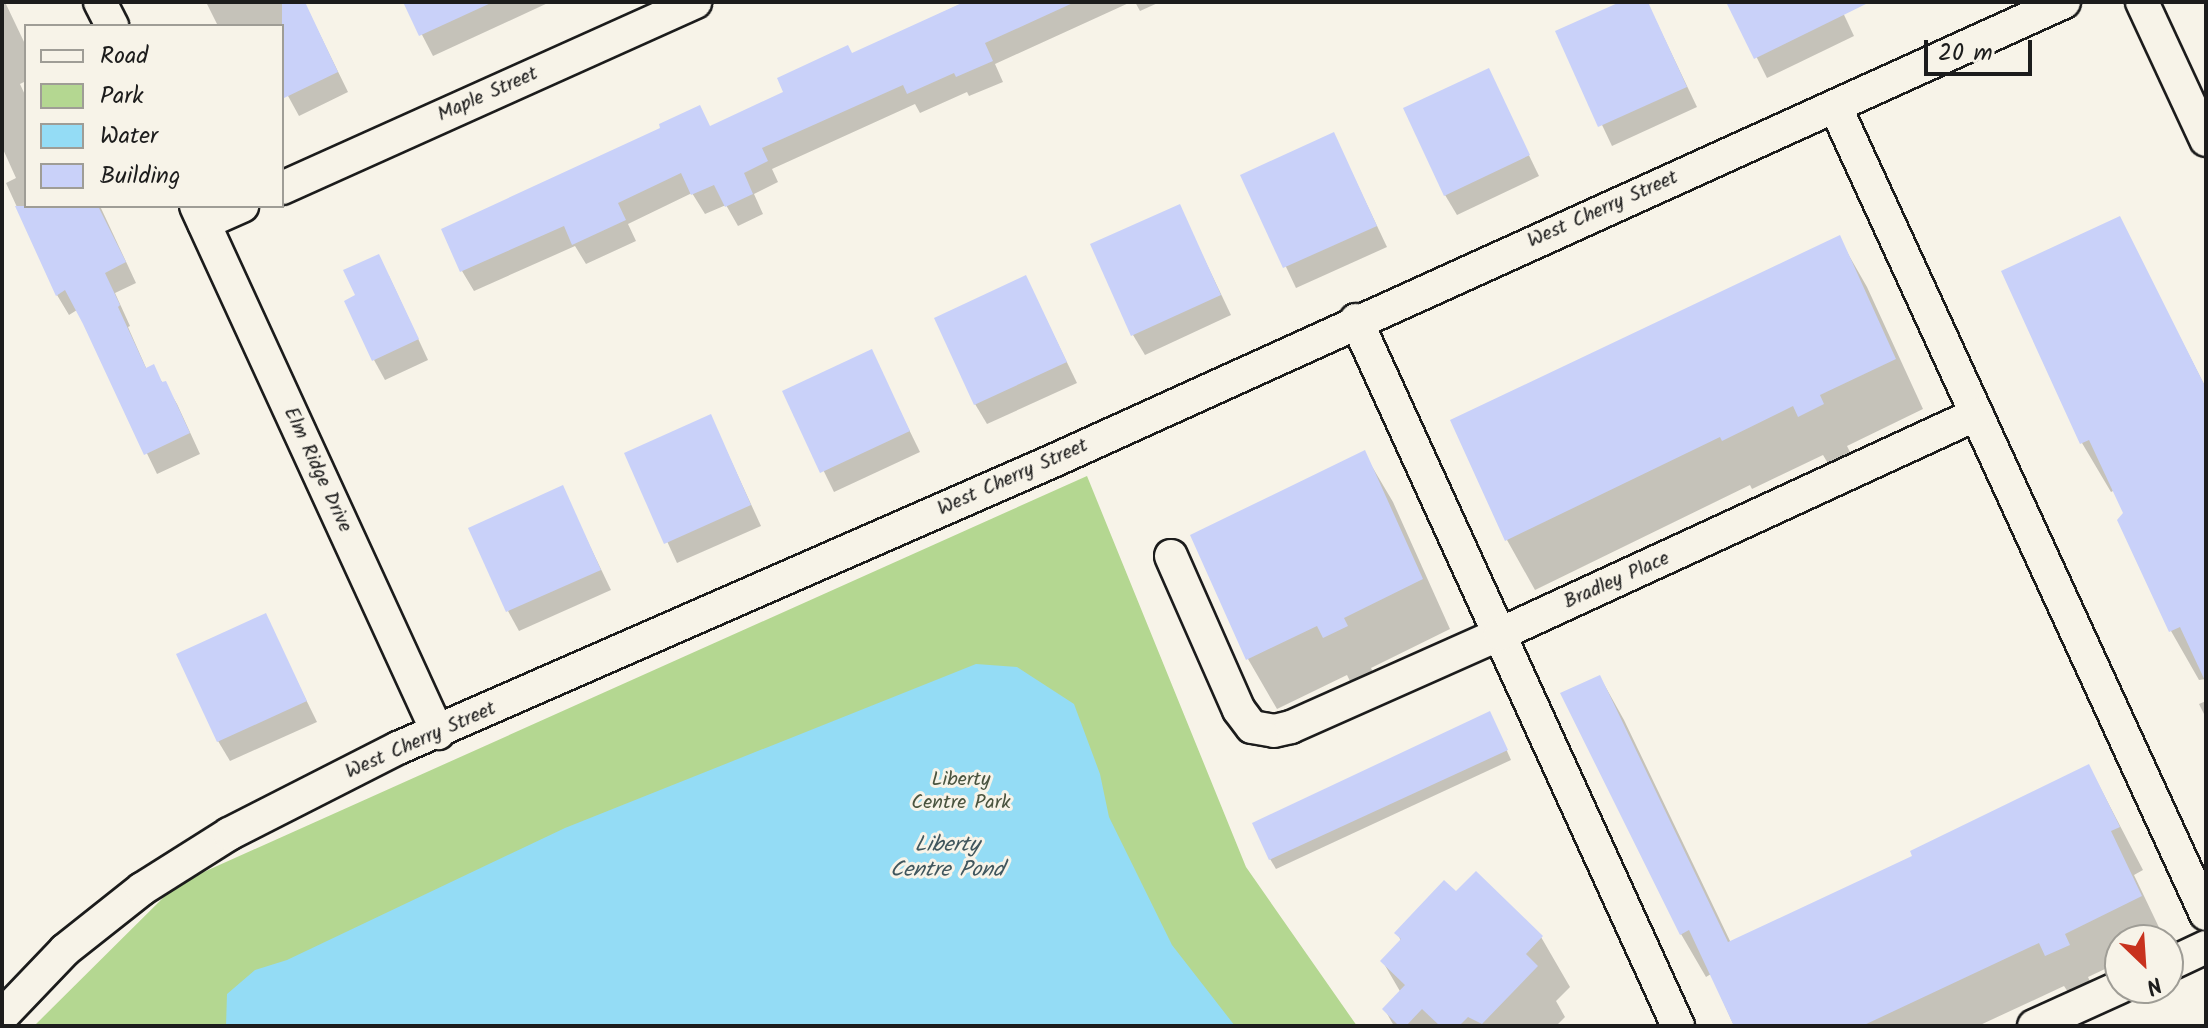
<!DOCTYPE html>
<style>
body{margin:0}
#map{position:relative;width:2208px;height:1028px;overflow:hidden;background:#f7f3e8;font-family:Kalam,sans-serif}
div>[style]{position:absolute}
.green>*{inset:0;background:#b4d791}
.water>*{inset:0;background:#94dcf5}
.shadow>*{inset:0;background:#0003}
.building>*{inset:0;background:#c9d1f9}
.roads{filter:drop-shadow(2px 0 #1c1c1c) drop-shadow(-2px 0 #1c1c1c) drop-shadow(0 2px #1c1c1c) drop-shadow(0 -2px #1c1c1c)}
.minor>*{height:32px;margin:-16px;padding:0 16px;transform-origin:16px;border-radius:16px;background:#f7f3e8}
span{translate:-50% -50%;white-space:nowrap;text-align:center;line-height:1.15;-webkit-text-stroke:6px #f7f3e8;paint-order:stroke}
.street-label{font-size:20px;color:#1c1c1c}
.park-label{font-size:20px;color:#4a543f}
.water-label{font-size:22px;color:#40565d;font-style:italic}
.frame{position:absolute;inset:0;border:4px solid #1c1c1c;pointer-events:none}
.legend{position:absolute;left:24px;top:24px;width:260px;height:184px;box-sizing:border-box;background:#f7f3e8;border:2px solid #9f9d96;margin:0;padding:10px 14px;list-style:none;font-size:24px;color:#1c1c1c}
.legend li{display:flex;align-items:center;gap:16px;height:40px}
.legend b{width:40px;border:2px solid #9f9d96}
.north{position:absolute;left:2104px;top:924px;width:80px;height:80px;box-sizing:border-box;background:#f7f3e8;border:2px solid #9f9d96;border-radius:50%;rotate:155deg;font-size:22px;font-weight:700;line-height:32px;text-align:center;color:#1c1c1c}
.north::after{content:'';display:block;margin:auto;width:28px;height:36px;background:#c8321e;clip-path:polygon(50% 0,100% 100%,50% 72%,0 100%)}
.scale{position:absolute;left:1924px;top:40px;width:108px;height:36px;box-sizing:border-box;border:4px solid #1c1c1c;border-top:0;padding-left:10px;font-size:24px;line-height:28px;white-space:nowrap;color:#1c1c1c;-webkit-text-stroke:6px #f7f3e8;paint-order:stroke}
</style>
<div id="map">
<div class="green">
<div style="clip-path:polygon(1087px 476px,1246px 867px,1357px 1026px,34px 1026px,177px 884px)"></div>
</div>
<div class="water">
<div style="clip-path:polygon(976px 664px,1017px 667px,1074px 704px,1100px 774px,1109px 817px,1172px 945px,1235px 1026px,226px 1026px,227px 994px,255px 970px,287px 960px,565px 828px)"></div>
</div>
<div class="shadow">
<div style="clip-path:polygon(2px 2px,5px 2px,26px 46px,26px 81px,20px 84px,26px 97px,26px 206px,100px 206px,136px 283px,115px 293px,130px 326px,128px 327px,147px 370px,165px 384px,177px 404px,200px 454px,157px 474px,77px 310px,69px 315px,57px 295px,6px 183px,16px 178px,2px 147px)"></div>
<div style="clip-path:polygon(206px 2px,304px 2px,348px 92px,299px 116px,282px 85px,282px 26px,218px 26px)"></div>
<div style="clip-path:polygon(405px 2px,550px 2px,433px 56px)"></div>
<div style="clip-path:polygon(965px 2px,1131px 2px,995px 64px,1003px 82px,969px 96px,967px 92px,920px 113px,915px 104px,772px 169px,778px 182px,754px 194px,763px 214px,738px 226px,726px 205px,705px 214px,692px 193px,628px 224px,636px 241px,586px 264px,575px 246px,474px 291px,462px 271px,443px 230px,711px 128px,785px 93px,851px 55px)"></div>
<div style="clip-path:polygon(1135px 2px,1160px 2px,1140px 11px)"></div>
<div style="clip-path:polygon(1625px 2px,1647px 2px,1697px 107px,1612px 146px,1558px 32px)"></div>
<div style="clip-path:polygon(1729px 2px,1838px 2px,1854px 36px,1767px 78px)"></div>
<div style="clip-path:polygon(1488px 71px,1539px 176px,1457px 215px,1445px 195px)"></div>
<div style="clip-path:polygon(1334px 135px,1387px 247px,1296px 288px,1243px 176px)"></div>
<div style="clip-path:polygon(1179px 206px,1231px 315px,1145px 355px,1133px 335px)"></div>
<div style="clip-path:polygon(2119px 219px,2206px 388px,2206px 679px,2199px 680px,2171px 631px,2115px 490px,2111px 492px,2082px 443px)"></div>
<div style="clip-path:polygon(1839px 238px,1867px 287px,1923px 409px,1847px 446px,1851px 454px,1829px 465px,1823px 455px,1752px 489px,1750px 485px,1535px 590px,1507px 540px,1452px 421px)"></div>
<div style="clip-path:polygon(389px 276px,428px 360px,385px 380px,374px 360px,358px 296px)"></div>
<div style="clip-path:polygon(1026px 278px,1077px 383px,987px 424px,975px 404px)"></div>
<div style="clip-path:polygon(871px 352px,920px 452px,834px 492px,785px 392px)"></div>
<div style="clip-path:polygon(711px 417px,761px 526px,677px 563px,627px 454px)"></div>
<div style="clip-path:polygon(1364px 453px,1393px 502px,1450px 629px,1371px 668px,1375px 676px,1353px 687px,1347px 675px,1277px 709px,1248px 659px,1193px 536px)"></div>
<div style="clip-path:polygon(562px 488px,611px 590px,519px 631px,508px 611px)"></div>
<div style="clip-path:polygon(265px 616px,317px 722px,230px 761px,218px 741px)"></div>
<div style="clip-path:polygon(1600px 677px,1624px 720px,1731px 943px,1914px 857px,2089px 766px,2143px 870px,2134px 875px,2165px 940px,2120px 940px,2120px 962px,2088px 977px,2093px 988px,2072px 998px,2064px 986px,1978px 1026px,1734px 1026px,1711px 974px,1706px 977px,1681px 934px)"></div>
<div style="clip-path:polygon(2206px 701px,2206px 718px,2199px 704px)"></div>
<div style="clip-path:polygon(1495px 724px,1511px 760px,1276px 869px,1270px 859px)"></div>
<div style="clip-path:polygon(1456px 894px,1541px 937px,1570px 987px,1556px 1001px,1565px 1017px,1556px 1026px,1394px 1026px,1385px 1010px,1401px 993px,1383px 962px,1401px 941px,1397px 933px)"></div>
</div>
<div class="building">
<div style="clip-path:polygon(282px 2px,305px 2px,338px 72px,282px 99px)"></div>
<div style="clip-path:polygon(403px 2px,493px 2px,419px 36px)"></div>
<div style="clip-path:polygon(964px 2px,1075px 2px,985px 43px,993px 61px,956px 77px,954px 73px,907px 94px,903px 85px,762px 148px,768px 161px,744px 173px,753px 194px,725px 207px,714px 185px,691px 195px,681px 173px,618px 203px,626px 220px,572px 245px,564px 226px,460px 272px,441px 229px,660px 128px,659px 124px,700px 105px,710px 126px,783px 92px,777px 78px,848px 45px,852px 53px)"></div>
<div style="clip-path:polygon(1620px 2px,1648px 2px,1687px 87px,1598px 127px,1555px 31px)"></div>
<div style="clip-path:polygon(1726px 2px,1870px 2px,1754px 59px)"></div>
<div style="clip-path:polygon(1489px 68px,1530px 155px,1444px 196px,1403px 108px)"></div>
<div style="clip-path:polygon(1334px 132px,1377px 226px,1283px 268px,1240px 175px)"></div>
<div style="clip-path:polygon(1180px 204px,1221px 295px,1131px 336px,1090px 244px)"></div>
<div style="clip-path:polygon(15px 206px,98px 206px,126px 262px,105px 273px,120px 305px,118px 307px,146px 368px,154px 364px,162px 382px,166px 381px,190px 433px,144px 455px,83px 324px,65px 290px,56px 296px)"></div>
<div style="clip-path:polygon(2120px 216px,2206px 388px,2206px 683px,2180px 627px,2169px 632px,2117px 520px,2123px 513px,2089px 440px,2080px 444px,2001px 271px)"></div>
<div style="clip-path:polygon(1840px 235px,1896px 359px,1820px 395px,1824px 404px,1798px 417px,1793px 406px,1722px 441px,1720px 437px,1505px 541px,1450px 420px)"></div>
<div style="clip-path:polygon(379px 254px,419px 339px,372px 361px,344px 301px,355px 295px,343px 270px)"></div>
<div style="clip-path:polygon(1026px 275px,1067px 362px,974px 405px,934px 318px)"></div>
<div style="clip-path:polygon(872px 349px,910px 431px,820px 473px,782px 391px)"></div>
<div style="clip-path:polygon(711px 414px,751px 505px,664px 544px,624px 453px)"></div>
<div style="clip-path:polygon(1365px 450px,1423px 579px,1344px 618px,1348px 626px,1323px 638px,1317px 626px,1246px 660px,1190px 535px)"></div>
<div style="clip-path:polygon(563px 485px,601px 570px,506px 612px,468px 528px)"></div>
<div style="clip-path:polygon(266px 613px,307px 701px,217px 742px,176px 654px)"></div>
<div style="clip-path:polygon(1600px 675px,1728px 942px,1912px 856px,1910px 851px,2089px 764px,2120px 827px,2111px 831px,2142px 896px,2065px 934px,2070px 945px,2045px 956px,2039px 943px,1862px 1026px,1734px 1026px,1689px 930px,1680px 935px,1560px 693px)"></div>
<div style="clip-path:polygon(1490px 711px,1508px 750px,1269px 860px,1252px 823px)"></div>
<div style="clip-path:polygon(1476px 871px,1543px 936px,1526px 954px,1538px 966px,1482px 1024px,1468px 1017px,1459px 1026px,1440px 1026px,1422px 1009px,1406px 1026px,1399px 1026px,1382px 1009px,1405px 985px,1380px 961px,1401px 939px,1394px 933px,1444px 880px,1456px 891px)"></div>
</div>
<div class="roads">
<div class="minor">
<div style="left:100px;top:2px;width:27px;rotate:63deg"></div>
<div style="left:2142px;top:2px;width:152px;rotate:65.1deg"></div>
<div style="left:1835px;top:106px;width:889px;rotate:65.34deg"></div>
<div style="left:282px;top:188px;width:453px;rotate:-24.2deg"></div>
<div style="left:196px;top:206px;width:580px;rotate:65.34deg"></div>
<div style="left:204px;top:223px;width:42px;rotate:-24.1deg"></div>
<div style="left:1356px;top:320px;width:776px;rotate:65.48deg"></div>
<div style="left:1171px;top:556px;width:168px;rotate:66.2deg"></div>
<div style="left:1239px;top:710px;width:21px;rotate:53deg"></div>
<div style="left:1252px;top:727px;width:22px;rotate:10deg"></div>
<div style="left:1274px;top:731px;width:17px;rotate:-13deg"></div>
<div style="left:1291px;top:727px;width:229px;rotate:-24deg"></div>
<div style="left:1500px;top:634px;width:525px;rotate:-24.76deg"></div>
<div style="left:2168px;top:965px;width:42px;rotate:-25.3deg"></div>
<div style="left:2px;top:1016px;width:91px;rotate:-46.3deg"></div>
<div style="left:65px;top:950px;width:98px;rotate:-38.4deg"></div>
<div style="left:142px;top:889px;width:103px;rotate:-32.3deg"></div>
<div style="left:229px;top:834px;width:190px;rotate:-27deg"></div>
<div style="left:398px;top:748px;width:717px;rotate:-23.67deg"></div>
<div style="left:1055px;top:460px;width:1108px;rotate:-24.41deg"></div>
<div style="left:2034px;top:1026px;width:94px;rotate:-24.4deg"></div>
</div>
</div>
<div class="street-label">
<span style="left:488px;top:95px;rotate:-24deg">Maple Street</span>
<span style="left:1603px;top:210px;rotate:-24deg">West Cherry Street</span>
<span style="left:317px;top:470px;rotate:65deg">Elm Ridge Drive</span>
<span style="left:1013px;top:478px;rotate:-24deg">West Cherry Street</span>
<span style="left:1617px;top:581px;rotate:-24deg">Bradley Place</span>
<span style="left:421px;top:741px;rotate:-24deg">West Cherry Street</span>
</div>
<div class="park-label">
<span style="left:961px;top:792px">Liberty<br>Centre Park</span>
</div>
<div class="water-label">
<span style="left:947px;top:858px">Liberty<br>Centre Pond</span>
</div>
<div class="frame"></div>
<ul class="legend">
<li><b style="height:10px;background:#f7f3e8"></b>Road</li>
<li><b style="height:22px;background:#b4d791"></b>Park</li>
<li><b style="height:22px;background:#94dcf5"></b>Water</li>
<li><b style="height:22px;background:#c9d1f9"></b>Building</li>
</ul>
<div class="north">N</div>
<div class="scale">20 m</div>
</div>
